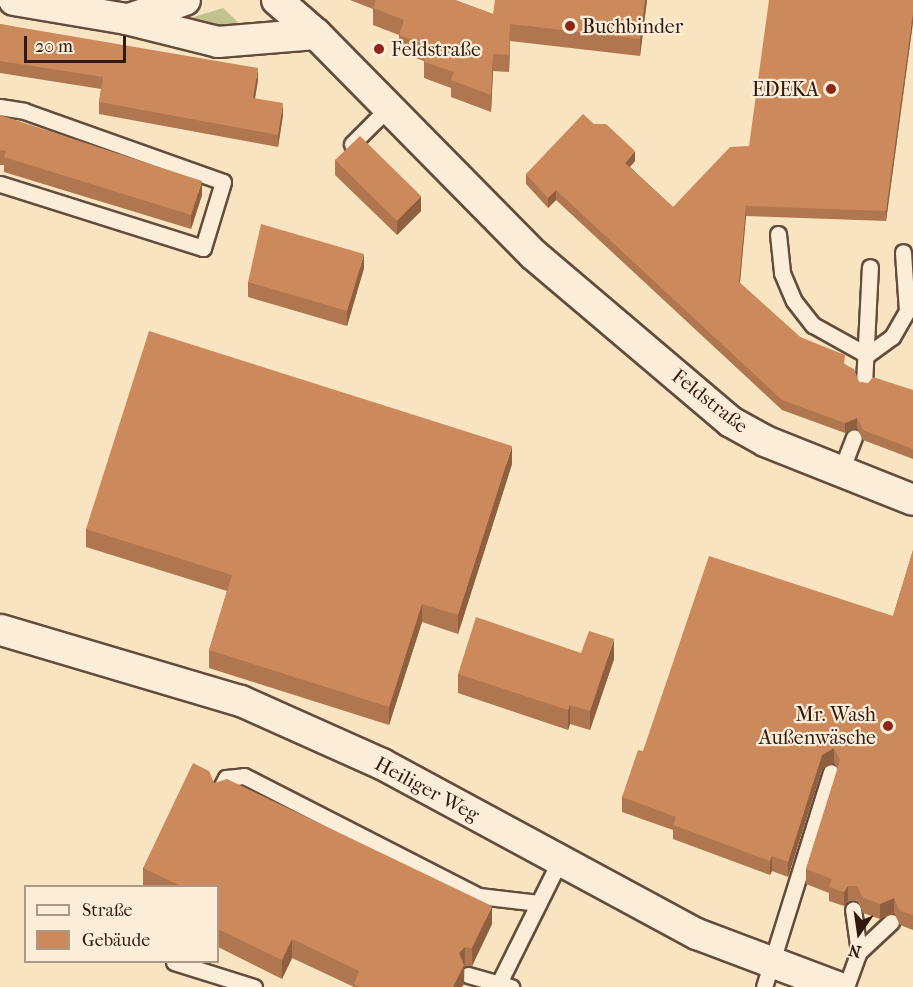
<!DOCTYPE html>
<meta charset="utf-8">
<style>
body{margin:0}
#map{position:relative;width:913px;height:987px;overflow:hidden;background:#f9e4c1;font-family:"IM FELL French Canon",serif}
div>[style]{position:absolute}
.green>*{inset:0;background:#c3c28f}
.roads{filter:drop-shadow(2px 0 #644c3c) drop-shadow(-2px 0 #644c3c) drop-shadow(0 2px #644c3c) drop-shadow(0 -2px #644c3c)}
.service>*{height:15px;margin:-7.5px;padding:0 7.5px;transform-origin:7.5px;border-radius:7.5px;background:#fbedd7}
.minor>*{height:30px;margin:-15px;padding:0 15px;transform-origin:15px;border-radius:15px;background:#fbedd7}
.wall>*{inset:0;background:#af764f}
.shaded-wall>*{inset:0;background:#8f6040}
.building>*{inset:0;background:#cc895c}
.dots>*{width:16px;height:16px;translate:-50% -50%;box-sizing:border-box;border:3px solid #fbedd7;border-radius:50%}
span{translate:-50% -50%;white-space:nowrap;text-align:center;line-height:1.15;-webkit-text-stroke:4.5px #fbedd7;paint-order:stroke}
.poi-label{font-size:20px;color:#321910}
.left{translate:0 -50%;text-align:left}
.right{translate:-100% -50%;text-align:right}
.street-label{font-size:20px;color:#321910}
.legend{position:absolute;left:24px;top:885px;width:195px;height:78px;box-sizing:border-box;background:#fbedd7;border:2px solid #ab9887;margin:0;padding:8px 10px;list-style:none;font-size:18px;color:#321910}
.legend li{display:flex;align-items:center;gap:12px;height:30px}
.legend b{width:30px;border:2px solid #ab9887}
.north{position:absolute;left:829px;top:903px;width:60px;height:60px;-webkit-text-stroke:4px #fbedd7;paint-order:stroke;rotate:193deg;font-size:16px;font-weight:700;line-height:24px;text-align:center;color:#321910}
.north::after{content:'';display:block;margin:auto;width:21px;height:27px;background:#321910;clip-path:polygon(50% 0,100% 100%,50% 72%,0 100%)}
.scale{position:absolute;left:24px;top:36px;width:102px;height:27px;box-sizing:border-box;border:3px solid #321910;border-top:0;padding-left:8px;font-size:18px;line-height:21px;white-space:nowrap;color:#321910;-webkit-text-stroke:4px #fbedd7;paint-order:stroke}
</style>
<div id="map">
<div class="green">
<div style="clip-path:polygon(223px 8px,238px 22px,210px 30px,177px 22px)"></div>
</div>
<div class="roads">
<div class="service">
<div style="left:0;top:107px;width:24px;rotate:9deg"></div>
<div style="left:24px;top:111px;width:211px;rotate:19.6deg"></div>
<div style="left:223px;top:182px;width:69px;rotate:106.9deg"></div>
<div style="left:203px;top:248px;width:213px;rotate:-162.5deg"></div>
<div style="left:352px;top:144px;width:51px;rotate:-45deg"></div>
<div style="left:778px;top:234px;width:39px;rotate:84deg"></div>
<div style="left:782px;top:273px;width:30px;rotate:67deg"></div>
<div style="left:794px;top:301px;width:31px;rotate:52deg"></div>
<div style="left:813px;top:325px;width:62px;rotate:29.1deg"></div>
<div style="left:867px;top:355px;width:31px;rotate:-36deg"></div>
<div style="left:892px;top:337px;width:30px;rotate:-60deg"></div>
<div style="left:907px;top:311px;width:59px;rotate:-93.9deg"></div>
<div style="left:864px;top:384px;width:117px;rotate:-87.1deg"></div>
<div style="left:841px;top:471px;width:36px;rotate:-69deg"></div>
<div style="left:218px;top:793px;width:17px;rotate:-62deg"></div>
<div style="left:226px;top:778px;width:18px;rotate:-6deg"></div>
<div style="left:244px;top:776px;width:264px;rotate:27.1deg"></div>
<div style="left:479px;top:896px;width:60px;rotate:6.7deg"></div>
<div style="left:859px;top:952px;width:44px;rotate:-43.2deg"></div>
<div style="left:174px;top:962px;width:84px;rotate:17.4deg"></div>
<div style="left:468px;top:975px;width:45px;rotate:15.6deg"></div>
<div style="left:497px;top:987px;width:142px;rotate:-63.6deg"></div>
<div style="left:764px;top:987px;width:225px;rotate:-72.7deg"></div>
<div style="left:846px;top:987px;width:37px;rotate:-70deg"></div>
<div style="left:859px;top:952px;width:43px;rotate:-97.9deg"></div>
</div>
<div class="minor">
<div style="left:14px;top:0;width:114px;rotate:9.6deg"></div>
<div style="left:126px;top:19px;width:95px;rotate:14deg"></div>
<div style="left:218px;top:42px;width:98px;rotate:-4.7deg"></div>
<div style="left:277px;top:0;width:52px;rotate:41.1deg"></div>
<div style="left:316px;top:34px;width:310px;rotate:45.4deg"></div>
<div style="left:534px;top:255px;width:258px;rotate:40.3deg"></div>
<div style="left:731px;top:422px;width:39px;rotate:29deg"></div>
<div style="left:765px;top:441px;width:159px;rotate:21.7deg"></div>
<div style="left:129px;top:19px;width:59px;rotate:-18.7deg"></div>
<div style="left:1px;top:630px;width:250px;rotate:16.5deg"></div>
<div style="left:241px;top:701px;width:154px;rotate:24.1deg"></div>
<div style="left:382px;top:764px;width:358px;rotate:28.4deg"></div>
<div style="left:697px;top:934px;width:150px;rotate:20.7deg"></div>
</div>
</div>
<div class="wall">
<div style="clip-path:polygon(350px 0,455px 0,493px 14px,647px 0,640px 56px,510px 41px,509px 72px,493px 71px,491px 112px,451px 97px,451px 88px,424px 78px,424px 61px,399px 52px,399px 35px,373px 25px,373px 9px)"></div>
<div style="clip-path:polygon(913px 0,913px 22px,886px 221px,746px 216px,740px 283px,800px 337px,845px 364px,859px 382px,913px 390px,913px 459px,863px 440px,857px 428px,845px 433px,782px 410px,556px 200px,548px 208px,526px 184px,526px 174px,635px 161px,630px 167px,673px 207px,749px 146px)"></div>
<div style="clip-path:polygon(0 24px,258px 80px,255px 98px,283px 115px,278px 147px,99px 114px,99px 102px,101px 89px,0 73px)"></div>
<div style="clip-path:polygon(0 115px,202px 195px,191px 229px,4px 172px,4px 165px,0 165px)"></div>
<div style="clip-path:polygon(335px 160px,421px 211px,397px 235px,335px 175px)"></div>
<div style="clip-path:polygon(364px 268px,347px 326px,248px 297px,248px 282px)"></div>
<div style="clip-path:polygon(512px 464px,458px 634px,422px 622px,389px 725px,209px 668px,209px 650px,227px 591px,86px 547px,86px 529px)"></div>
<div style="clip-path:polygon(913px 550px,913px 930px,900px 925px,894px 913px,880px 919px,863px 913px,857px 900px,848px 901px,844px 906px,829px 901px,829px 893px,806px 884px,806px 869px,838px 769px,834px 763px,822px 769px,788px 877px,772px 871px,770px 875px,673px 839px,673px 830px,622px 812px,622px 797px,643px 751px,893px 616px)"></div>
<div style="clip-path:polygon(581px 653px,614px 659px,590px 730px,570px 724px,568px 730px,458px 693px,458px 674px)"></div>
<div style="clip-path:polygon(214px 783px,492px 924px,472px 966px,465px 966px,464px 967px,464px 984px,462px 987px,354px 987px,292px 958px,282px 979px,218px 947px,218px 886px,143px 886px,143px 868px)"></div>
</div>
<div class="shaded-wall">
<div style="clip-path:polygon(645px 0,647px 0,640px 56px,640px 39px)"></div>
<div style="clip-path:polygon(913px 13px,913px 22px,886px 221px,886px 211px)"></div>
<div style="clip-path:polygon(510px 24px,510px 41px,509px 72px,509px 55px)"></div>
<div style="clip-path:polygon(493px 54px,493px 71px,491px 112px,491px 95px)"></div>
<div style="clip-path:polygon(258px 68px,258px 80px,253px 110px,253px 98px)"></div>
<div style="clip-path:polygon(283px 103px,283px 115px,278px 147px,278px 135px)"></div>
<div style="clip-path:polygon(635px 151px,635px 161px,625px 172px,625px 163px)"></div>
<div style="clip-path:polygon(202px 181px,202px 195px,191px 229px,191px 215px)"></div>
<div style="clip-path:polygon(556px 190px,556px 200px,548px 208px,548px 198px)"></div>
<div style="clip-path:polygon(421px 196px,421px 211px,397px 235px,397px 221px)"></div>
<div style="clip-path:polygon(746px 206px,746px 216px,739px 292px,739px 282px)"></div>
<div style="clip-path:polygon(364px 254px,364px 268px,347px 326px,347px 311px)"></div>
<div style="clip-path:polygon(857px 418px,857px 428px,845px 433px,845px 423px)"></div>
<div style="clip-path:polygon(512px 446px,512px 464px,458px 634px,458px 615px)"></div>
<div style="clip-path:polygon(422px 604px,422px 622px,389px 725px,389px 707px)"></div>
<div style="clip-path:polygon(614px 639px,614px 659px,590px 730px,590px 711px)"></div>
<div style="clip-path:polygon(570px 705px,570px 724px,568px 730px,568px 710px)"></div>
<div style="clip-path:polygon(834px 748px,834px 763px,822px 769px,788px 877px,788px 862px,822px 755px)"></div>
<div style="clip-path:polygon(772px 856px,772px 871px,770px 875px,770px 861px)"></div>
<div style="clip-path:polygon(848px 886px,848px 901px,844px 906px,844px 892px)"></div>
<div style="clip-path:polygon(894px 898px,894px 913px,880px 919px,880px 904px)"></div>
<div style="clip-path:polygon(492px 906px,492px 924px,472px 966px,472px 948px)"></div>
<div style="clip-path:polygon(292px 939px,292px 958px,282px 979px,282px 960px)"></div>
<div style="clip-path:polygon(465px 947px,464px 984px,462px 987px,453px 987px,459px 953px)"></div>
</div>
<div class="building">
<div style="clip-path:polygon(376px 0,455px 0,493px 14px,495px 0,645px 0,640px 39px,510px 24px,509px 55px,493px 54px,491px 95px,451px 80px,454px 72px,424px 62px,429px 46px,399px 35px,404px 20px,373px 8px)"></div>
<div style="clip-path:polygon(769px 0,913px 0,913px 13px,886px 211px,746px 206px,739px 282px,800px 337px,845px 355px,844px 364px,854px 369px,859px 382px,868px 383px,873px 377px,913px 390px,913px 449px,863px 430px,857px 418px,845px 423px,782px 400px,556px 190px,548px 198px,526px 174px,583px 114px,594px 124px,606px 124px,635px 151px,625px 163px,673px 207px,730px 147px,749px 146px)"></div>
<div style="clip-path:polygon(0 24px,258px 68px,253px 98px,283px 103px,278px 135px,99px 102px,103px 77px,0 61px)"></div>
<div style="clip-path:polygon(0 115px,202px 181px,191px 215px,4px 157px,6px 151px,0 150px)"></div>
<div style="clip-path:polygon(360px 136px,421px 196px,397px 221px,335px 160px)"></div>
<div style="clip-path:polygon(261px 224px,364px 254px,347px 311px,248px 282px)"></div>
<div style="clip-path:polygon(149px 331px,512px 446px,458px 615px,422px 604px,389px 707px,209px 650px,232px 575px,86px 529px)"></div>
<div style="clip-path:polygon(913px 550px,913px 915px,900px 911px,894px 898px,880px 904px,863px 898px,857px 886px,848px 886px,844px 892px,829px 887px,832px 879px,806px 869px,840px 760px,834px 748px,822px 755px,788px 862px,772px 856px,770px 861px,673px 825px,676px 817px,622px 797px,638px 750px,643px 751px,709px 556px,893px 616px)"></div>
<div style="clip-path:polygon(476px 617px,581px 653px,589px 631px,614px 639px,590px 711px,570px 705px,568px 710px,458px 674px)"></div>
<div style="clip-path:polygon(193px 763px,209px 771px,214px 783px,227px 779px,492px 906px,472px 948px,465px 947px,459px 953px,464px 965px,453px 987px,360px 987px,354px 984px,359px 971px,292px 939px,282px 960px,218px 929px,218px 886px,181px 886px,143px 868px)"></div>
</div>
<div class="dots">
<div style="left:570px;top:26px;background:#8f2418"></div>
<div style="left:379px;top:49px;background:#8f2418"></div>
<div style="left:831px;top:89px;background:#8f2418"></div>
<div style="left:888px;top:726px;background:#8f2418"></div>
</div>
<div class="poi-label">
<span class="left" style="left:582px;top:26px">Buchbinder</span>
<span class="left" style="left:391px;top:49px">Feldstraße</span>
<span class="right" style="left:819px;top:89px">EDEKA</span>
<span class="right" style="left:876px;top:726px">Mr. Wash<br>Außenwäsche</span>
</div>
<div class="street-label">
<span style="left:710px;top:401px;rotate:38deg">Feldstraße</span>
<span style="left:427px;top:789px;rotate:28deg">Heiliger Weg</span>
</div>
<ul class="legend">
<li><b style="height:8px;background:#fbedd7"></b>Straße</li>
<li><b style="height:16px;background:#cc895c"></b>Gebäude</li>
</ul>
<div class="north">N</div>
<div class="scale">20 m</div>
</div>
